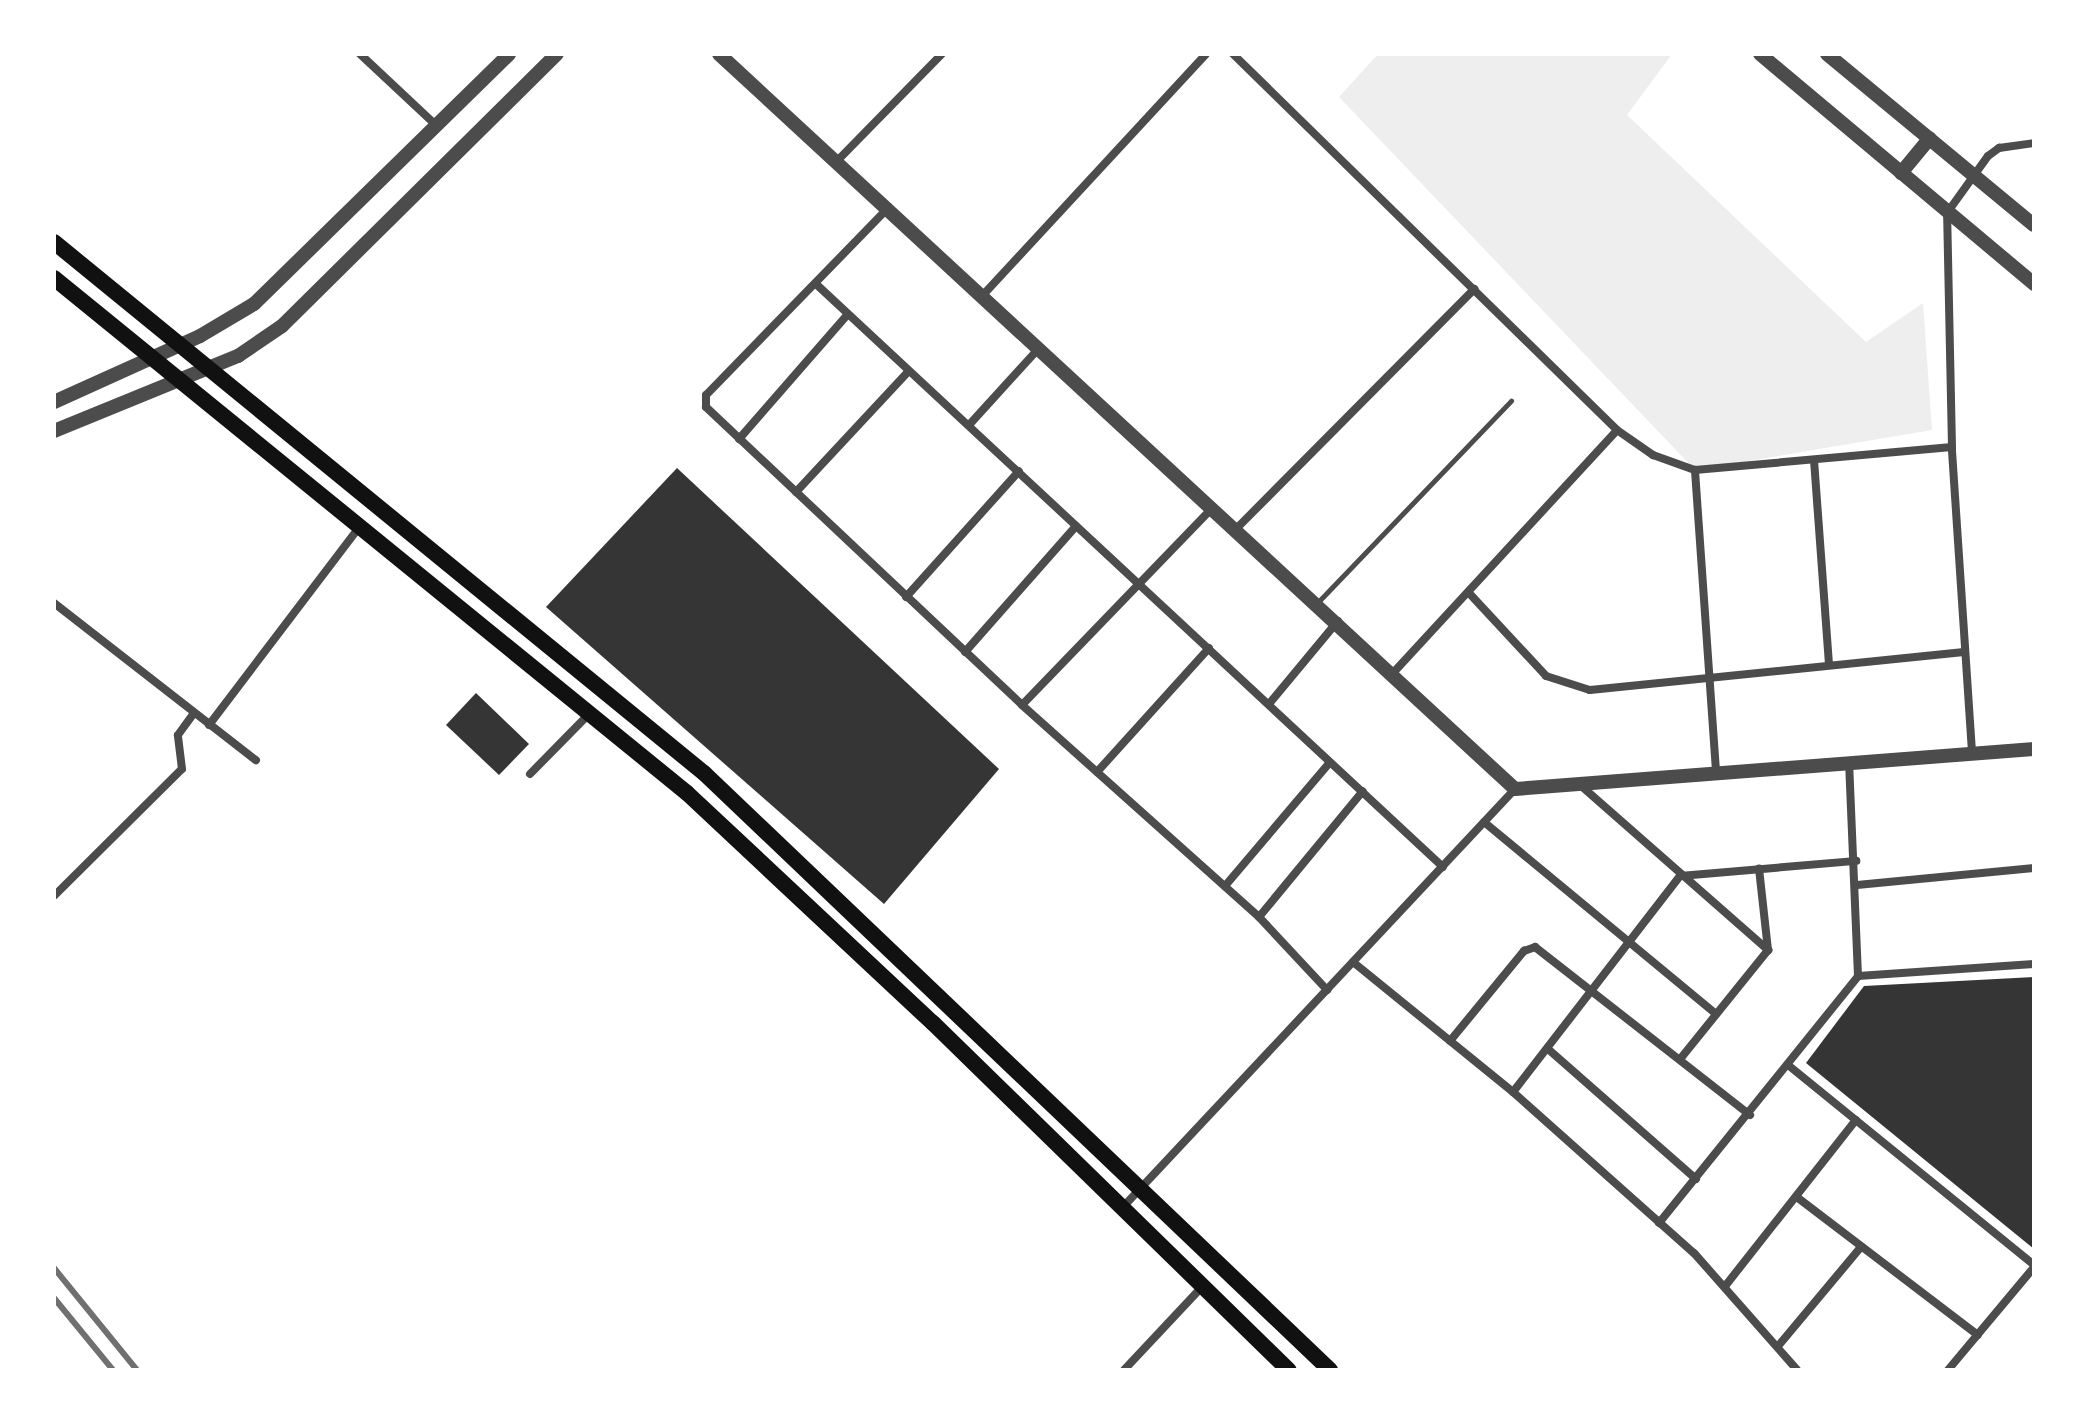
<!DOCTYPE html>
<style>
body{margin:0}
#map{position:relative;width:2088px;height:1424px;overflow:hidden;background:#fff;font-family:Cabin,sans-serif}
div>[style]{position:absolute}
.green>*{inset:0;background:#eee}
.building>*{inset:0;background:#353535}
.service>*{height:5px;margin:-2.5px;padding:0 2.5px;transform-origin:2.5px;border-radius:2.5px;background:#4c4c4c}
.minor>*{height:8px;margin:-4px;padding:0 4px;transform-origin:4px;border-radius:4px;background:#4c4c4c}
.tertiary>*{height:14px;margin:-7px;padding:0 7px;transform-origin:7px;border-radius:7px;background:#4c4c4c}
.primary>*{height:16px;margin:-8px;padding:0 8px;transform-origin:8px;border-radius:8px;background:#111}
.rail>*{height:6px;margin:-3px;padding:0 3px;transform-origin:3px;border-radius:3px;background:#707070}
span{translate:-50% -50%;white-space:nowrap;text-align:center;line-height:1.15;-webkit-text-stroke:6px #fff;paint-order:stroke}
.frame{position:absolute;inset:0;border:56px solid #fff;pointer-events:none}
</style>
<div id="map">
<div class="green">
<div style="clip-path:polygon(1378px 54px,1672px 54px,1627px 115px,1866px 342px,1923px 303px,1932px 430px,1695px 470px,1339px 97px)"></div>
</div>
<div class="building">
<div style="clip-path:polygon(677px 468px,999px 769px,884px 904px,546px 607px)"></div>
<div style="clip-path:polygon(476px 693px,529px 744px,499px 775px,446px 725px)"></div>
<div style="clip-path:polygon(2034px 977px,2034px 1249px,1806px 1063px,1864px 986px)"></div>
</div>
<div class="service">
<div style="left:1318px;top:602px;width:279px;rotate:-46.2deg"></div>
</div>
<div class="minor">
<div style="left:360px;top:54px;width:104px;rotate:43.1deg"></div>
<div style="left:1233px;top:54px;width:537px;rotate:44.4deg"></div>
<div style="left:1617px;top:430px;width:44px;rotate:34.8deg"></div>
<div style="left:1653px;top:455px;width:45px;rotate:19.7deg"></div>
<div style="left:839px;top:159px;width:147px;rotate:-45.6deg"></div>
<div style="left:889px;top:207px;width:262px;rotate:134.2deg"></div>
<div style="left:706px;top:395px;width:12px;rotate:90deg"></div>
<div style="left:706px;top:407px;width:434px;rotate:43.3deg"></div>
<div style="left:1022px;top:705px;width:318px;rotate:41.8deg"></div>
<div style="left:1259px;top:917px;width:100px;rotate:47deg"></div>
<div style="left:816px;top:284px;width:856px;rotate:42.92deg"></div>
<div style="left:983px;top:295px;width:328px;rotate:-47.2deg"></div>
<div style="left:969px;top:425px;width:104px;rotate:-47.7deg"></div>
<div style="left:739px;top:439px;width:164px;rotate:-48.9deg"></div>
<div style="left:1814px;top:460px;width:205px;rotate:85.8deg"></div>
<div style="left:796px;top:492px;width:164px;rotate:-47deg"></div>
<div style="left:1237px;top:528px;width:337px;rotate:-45.2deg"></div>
<div style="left:1469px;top:593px;width:113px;rotate:47.1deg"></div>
<div style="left:1546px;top:676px;width:46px;rotate:17.7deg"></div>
<div style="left:1590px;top:690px;width:376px;rotate:-5.8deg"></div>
<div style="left:906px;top:597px;width:169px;rotate:-48.1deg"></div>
<div style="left:54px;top:603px;width:256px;rotate:37.9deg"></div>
<div style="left:965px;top:652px;width:168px;rotate:-48.6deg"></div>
<div style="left:1393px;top:673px;width:330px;rotate:-47.3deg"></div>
<div style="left:1269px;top:704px;width:108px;rotate:-50.3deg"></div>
<div style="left:1022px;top:705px;width:275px;rotate:-46deg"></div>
<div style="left:209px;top:725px;width:250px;rotate:-52.8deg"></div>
<div style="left:1972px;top:752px;width:306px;rotate:-93.8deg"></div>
<div style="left:1952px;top:447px;width:234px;rotate:-91.2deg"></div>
<div style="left:1947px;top:213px;width:70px;rotate:-54.3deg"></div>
<div style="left:1988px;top:156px;width:14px;rotate:-36deg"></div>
<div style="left:1999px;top:148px;width:35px;rotate:-8deg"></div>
<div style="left:1716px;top:771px;width:302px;rotate:-94deg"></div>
<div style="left:1695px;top:470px;width:258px;rotate:-5.1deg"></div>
<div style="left:1097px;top:772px;width:167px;rotate:-47.9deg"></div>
<div style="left:530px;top:774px;width:84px;rotate:-45.5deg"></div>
<div style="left:1579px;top:784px;width:252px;rotate:41.3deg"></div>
<div style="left:1484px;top:822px;width:300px;rotate:39.6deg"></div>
<div style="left:1857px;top:885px;width:178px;rotate:-5.5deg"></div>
<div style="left:1225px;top:886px;width:162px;rotate:-49.7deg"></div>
<div style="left:54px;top:896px;width:180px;rotate:-44.8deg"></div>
<div style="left:182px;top:769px;width:34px;rotate:-97deg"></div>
<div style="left:178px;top:735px;width:27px;rotate:-54deg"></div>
<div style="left:1259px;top:917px;width:163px;rotate:-50.5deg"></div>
<div style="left:1353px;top:962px;width:206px;rotate:39.1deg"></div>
<div style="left:1513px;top:1092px;width:242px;rotate:41.7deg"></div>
<div style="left:1694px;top:1253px;width:156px;rotate:48.6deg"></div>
<div style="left:1858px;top:976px;width:176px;rotate:-3.9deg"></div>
<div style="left:1450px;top:1041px;width:117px;rotate:-50.6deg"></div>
<div style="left:1524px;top:951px;width:12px;rotate:-20deg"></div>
<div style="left:1535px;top:947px;width:273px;rotate:38deg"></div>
<div style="left:1548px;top:1049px;width:197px;rotate:41.3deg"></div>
<div style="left:1681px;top:1058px;width:139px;rotate:-51.1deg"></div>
<div style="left:1768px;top:950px;width:82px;rotate:-96.3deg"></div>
<div style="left:1788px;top:1065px;width:317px;rotate:39.1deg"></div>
<div style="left:1513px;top:1092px;width:273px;rotate:-52.3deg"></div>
<div style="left:1680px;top:876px;width:177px;rotate:-4.9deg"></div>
<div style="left:1798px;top:1198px;width:226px;rotate:37.3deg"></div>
<div style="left:1123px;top:1207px;width:573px;rotate:-46.84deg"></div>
<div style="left:1659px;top:1223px;width:317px;rotate:-51.1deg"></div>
<div style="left:1858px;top:976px;width:214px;rotate:-92.4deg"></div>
<div style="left:1726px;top:1285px;width:210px;rotate:-51.8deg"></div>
<div style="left:1779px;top:1345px;width:128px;rotate:-50.1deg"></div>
<div style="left:1124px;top:1370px;width:112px;rotate:-46.8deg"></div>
<div style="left:1948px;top:1370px;width:134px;rotate:-50.1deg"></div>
</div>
<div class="tertiary">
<div style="left:719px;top:54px;width:1083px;rotate:42.72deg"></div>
<div style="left:1515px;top:789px;width:521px;rotate:-4.41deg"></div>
<div style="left:1760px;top:54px;width:358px;rotate:40deg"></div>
<div style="left:1827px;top:54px;width:268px;rotate:39.6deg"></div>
<div style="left:1901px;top:173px;width:45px;rotate:-50.4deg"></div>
<div style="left:54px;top:402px;width:160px;rotate:-24.3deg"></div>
<div style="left:200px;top:336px;width:63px;rotate:-30.7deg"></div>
<div style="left:254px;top:304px;width:357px;rotate:-44.4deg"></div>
<div style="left:54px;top:431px;width:199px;rotate:-22.2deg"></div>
<div style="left:238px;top:356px;width:53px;rotate:-34.3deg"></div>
<div style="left:282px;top:326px;width:387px;rotate:-44.7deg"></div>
</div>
<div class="primary">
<div style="left:54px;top:242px;width:839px;rotate:39.25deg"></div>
<div style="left:704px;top:773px;width:865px;rotate:43.64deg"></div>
<div style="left:54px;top:278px;width:816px;rotate:39.13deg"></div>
<div style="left:687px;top:793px;width:337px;rotate:43.1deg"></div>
<div style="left:933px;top:1023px;width:497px;rotate:44.3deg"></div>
</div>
<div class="rail">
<div style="left:54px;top:1268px;width:132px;rotate:50.9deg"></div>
<div style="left:54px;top:1298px;width:93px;rotate:50.7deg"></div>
</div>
<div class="frame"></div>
</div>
